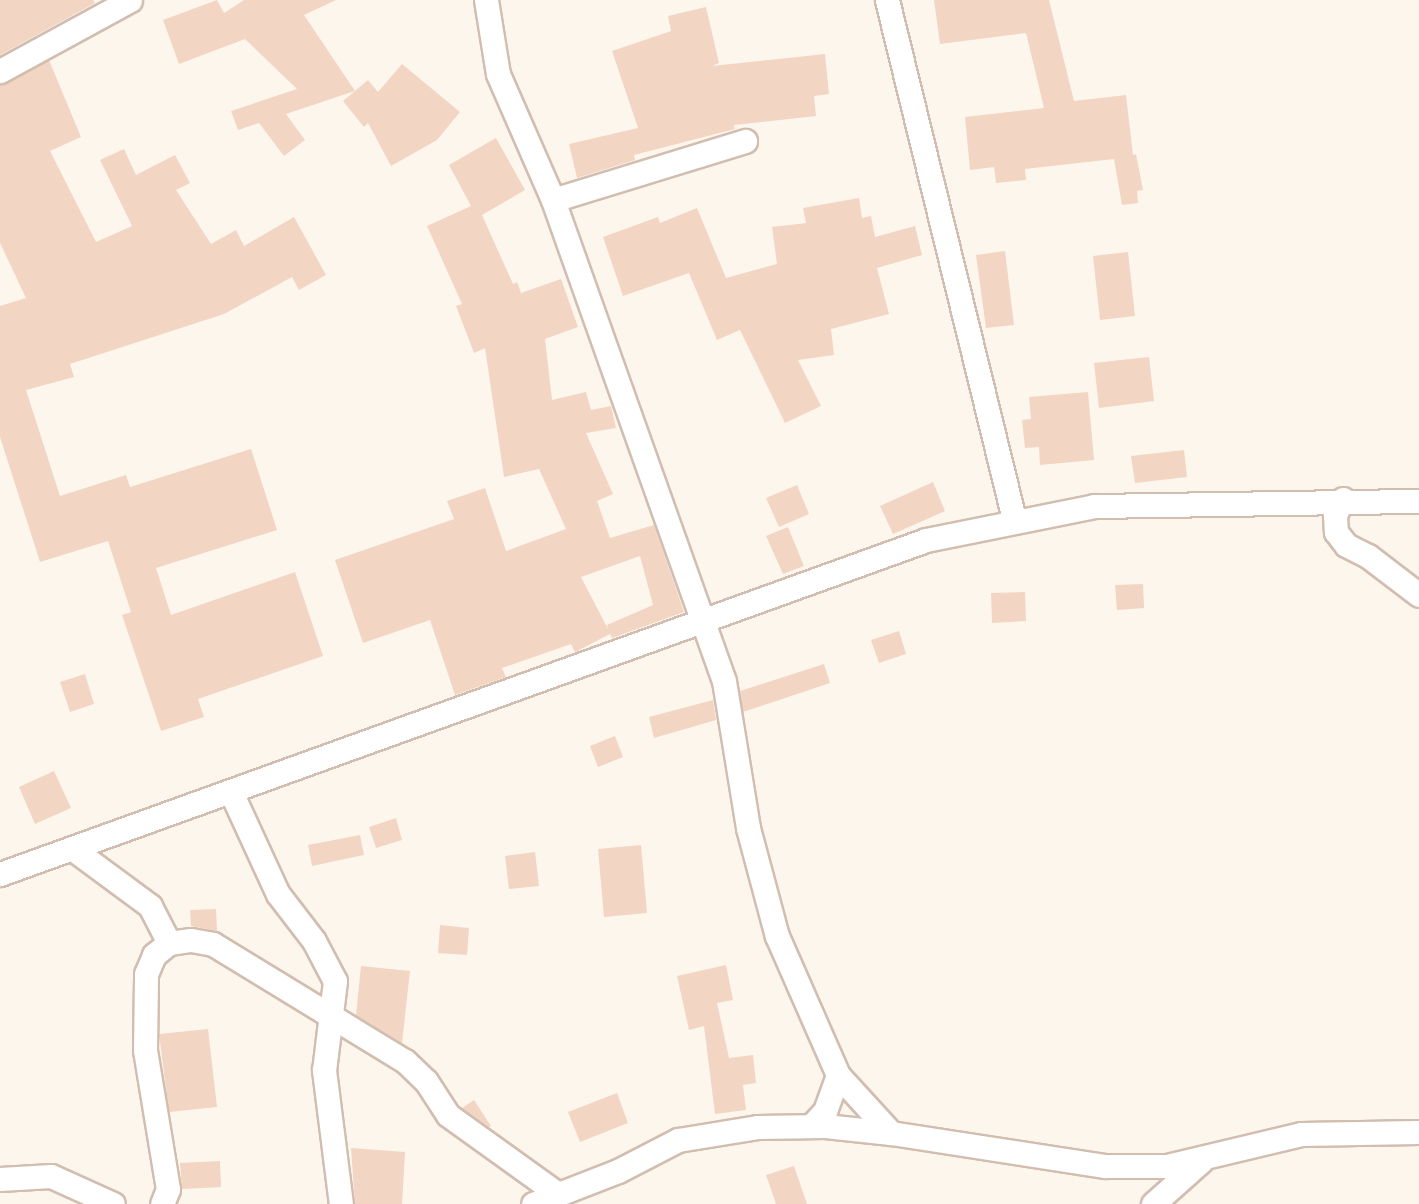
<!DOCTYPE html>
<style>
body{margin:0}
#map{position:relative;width:1419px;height:1204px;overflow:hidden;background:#fdf6ec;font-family:"Varela Round",sans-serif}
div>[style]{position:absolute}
.building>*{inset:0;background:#f3d5c3}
.roads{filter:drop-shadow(2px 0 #d1beb0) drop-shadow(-2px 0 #d1beb0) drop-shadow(0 2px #d1beb0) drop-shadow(0 -2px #d1beb0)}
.street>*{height:23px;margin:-11.5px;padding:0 11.5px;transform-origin:11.5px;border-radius:11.5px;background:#fff}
span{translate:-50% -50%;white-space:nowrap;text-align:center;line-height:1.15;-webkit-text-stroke:6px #fffaf3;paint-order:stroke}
</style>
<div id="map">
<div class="building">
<div style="clip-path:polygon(0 0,93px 0,95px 3px,0 55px)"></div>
<div style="clip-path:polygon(217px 0,224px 13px,244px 0,336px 0,304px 15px,355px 91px,368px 80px,378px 92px,402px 64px,460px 112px,437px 140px,391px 166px,368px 123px,364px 127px,343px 101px,355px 91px,286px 114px,305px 140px,284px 156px,259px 123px,238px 130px,231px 111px,297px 89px,245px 39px,179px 64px,163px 20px)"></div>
<div style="clip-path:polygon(934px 0,1049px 0,1074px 101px,1126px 95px,1133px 155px,1136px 154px,1143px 190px,1137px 191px,1138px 203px,1122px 205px,1114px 159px,1025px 169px,1026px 180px,996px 183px,994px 167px,970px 170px,965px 117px,1044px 108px,1026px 33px,940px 44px)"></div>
<div style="clip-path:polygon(706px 7px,719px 63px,712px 66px,825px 54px,829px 94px,814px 96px,816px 116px,734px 125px,735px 129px,634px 155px,635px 160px,577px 178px,569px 144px,638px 128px,612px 51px,671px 31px,668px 16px)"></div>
<div style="clip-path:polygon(49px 60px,81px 137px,50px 151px,96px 242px,132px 226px,100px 160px,124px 149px,136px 175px,175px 155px,190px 183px,176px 190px,211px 244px,236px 230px,244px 246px,294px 217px,326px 275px,299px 290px,292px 277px,224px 314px,70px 364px,74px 377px,26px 390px,60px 496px,126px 475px,130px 487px,251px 449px,277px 530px,156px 568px,171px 615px,295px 572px,323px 656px,198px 699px,204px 717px,161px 731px,122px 615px,131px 612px,108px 541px,40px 562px,0 437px,0 306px,26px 298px,0 243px,0 85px)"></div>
<div style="clip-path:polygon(evenodd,496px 138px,525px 190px,482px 215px,513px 284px,517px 282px,521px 293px,561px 279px,578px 327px,545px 339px,552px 400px,586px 392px,591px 410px,611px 406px,616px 428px,586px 433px,613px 494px,597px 501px,610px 538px,654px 525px,684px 612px,612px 638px,610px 634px,575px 652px,571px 644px,502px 668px,506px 677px,455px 695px,430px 620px,363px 643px,335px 560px,454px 519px,447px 501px,485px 488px,506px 551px,566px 529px,539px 469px,504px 477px,485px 348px,474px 353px,456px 306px,462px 304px,427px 226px,471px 206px,449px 165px,496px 138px,640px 556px,653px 605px,607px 625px,608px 629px,581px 577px,640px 556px)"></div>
<div style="clip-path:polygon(859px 198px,862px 218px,871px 216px,875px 237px,915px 226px,922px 255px,877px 268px,889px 314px,831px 329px,834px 355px,798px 360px,821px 406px,785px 423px,740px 330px,717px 340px,689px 273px,623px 296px,603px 237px,658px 217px,660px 223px,697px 208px,726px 278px,777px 264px,772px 227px,806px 223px,803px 208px)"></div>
<div style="clip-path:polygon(1005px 251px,1014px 325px,986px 328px,976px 255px)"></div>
<div style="clip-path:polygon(1128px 252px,1135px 316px,1100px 320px,1093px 256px)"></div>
<div style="clip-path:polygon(1149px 357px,1154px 401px,1099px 408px,1094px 363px)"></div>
<div style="clip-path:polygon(1088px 392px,1094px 460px,1040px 465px,1039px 447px,1025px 448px,1022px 420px,1031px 419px,1029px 397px)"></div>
<div style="clip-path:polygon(1184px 450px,1187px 477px,1135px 483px,1131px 456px)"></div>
<div style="clip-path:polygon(933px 482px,945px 511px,893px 534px,880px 506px)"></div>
<div style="clip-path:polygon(797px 485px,809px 514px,779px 527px,766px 498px)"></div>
<div style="clip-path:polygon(788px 527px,804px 566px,783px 574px,766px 536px)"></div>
<div style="clip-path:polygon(1143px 584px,1144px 608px,1117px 610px,1115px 585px)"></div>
<div style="clip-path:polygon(1025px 592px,1026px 621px,992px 623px,991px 593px)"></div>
<div style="clip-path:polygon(899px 631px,906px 654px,879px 663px,871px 640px)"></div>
<div style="clip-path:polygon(824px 664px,830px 683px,743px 712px,740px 691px)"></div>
<div style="clip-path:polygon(85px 674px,94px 704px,70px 712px,60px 682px)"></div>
<div style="clip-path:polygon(713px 700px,716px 720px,654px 738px,649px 717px)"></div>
<div style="clip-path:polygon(615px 736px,623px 757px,598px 767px,590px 746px)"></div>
<div style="clip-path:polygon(54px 771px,71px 808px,35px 824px,19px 787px)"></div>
<div style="clip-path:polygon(396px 818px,402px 840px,376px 848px,369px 827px)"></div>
<div style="clip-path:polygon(360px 835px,364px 855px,312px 866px,308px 845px)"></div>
<div style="clip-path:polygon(641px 845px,647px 913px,604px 917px,598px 849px)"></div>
<div style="clip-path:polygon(535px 852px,539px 886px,509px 889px,505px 856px)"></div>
<div style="clip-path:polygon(216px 909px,217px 931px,191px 926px,190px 910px)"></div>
<div style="clip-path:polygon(440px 925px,469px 928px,467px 955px,438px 953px)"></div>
<div style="clip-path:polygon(726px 965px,733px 1000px,717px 1003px,729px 1058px,753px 1055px,756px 1083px,743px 1085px,746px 1110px,715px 1114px,704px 1026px,689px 1030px,677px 976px)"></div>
<div style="clip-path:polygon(361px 966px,410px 971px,402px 1043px,356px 1015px)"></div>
<div style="clip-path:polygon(208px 1029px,217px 1107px,169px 1112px,159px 1034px)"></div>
<div style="clip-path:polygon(617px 1093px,628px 1123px,580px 1142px,568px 1112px)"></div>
<div style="clip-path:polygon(474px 1100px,491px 1126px,489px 1127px,462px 1108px)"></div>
<div style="clip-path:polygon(351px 1148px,405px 1152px,402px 1204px,355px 1204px)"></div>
<div style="clip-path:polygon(220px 1161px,221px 1187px,182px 1189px,180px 1163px)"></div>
<div style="clip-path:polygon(794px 1166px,807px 1204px,776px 1204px,766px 1175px)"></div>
</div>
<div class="roads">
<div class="street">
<div style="left:486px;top:0;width:75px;rotate:80.8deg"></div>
<div style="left:498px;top:74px;width:137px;rotate:66.4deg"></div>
<div style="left:553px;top:200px;width:510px;rotate:70.43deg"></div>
<div style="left:724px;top:681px;width:149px;rotate:80.7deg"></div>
<div style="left:748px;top:828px;width:112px;rotate:75deg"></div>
<div style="left:777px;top:936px;width:152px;rotate:66.3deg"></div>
<div style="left:838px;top:1075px;width:79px;rotate:47.6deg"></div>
<div style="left:887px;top:0;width:534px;rotate:76.25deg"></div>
<div style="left:0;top:71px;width:148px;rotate:-28.6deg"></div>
<div style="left:553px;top:200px;width:201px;rotate:-17.1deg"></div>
<div style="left:1343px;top:499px;width:18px;rotate:117deg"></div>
<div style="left:1335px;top:515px;width:17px;rotate:87deg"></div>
<div style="left:1336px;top:532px;width:16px;rotate:52deg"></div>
<div style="left:1346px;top:545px;width:25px;rotate:27deg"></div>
<div style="left:1368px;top:556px;width:64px;rotate:37.4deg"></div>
<div style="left:231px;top:792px;width:112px;rotate:65.3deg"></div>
<div style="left:278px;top:894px;width:59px;rotate:52.5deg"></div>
<div style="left:314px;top:941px;width:45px;rotate:62.3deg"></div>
<div style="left:335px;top:981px;width:90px;rotate:97deg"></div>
<div style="left:324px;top:1070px;width:135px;rotate:82.8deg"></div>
<div style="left:73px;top:849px;width:96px;rotate:36.5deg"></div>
<div style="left:150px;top:906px;width:42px;rotate:62.8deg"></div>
<div style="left:0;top:874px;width:984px;rotate:-19.83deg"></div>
<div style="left:926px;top:540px;width:171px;rotate:-11.4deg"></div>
<div style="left:1094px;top:506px;width:325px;rotate:-0.9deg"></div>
<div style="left:811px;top:1126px;width:21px;rotate:-47deg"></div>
<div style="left:825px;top:1111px;width:38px;rotate:-70deg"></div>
<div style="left:0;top:1179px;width:51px;rotate:-3.4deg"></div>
<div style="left:51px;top:1176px;width:68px;rotate:24.3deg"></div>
<div style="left:162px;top:1204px;width:16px;rotate:-68deg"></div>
<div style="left:168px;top:1189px;width:141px;rotate:-99.4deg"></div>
<div style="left:145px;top:1050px;width:76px;rotate:-89.2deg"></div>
<div style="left:146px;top:974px;width:21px;rotate:-67deg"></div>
<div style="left:154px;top:955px;width:19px;rotate:-39deg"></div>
<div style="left:169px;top:943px;width:22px;rotate:-8deg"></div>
<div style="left:191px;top:940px;width:22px;rotate:10deg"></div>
<div style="left:213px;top:944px;width:225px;rotate:31.4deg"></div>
<div style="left:405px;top:1061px;width:29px;rotate:44deg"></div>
<div style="left:426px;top:1081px;width:40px;rotate:57.1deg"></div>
<div style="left:448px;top:1115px;width:135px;rotate:35.7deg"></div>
<div style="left:533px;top:1204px;width:91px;rotate:-21.2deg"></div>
<div style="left:618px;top:1171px;width:68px;rotate:-27.3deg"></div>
<div style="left:678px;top:1140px;width:80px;rotate:-9.3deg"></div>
<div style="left:757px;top:1127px;width:68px;rotate:-0.8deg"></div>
<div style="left:825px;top:1126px;width:66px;rotate:6.1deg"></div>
<div style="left:891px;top:1133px;width:217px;rotate:8.8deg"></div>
<div style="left:1105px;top:1166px;width:62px"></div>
<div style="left:1167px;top:1166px;width:138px;rotate:-13.4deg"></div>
<div style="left:1301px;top:1134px;width:118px;rotate:-1deg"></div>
<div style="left:1153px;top:1204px;width:63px;rotate:-41.8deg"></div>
</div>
</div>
</div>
